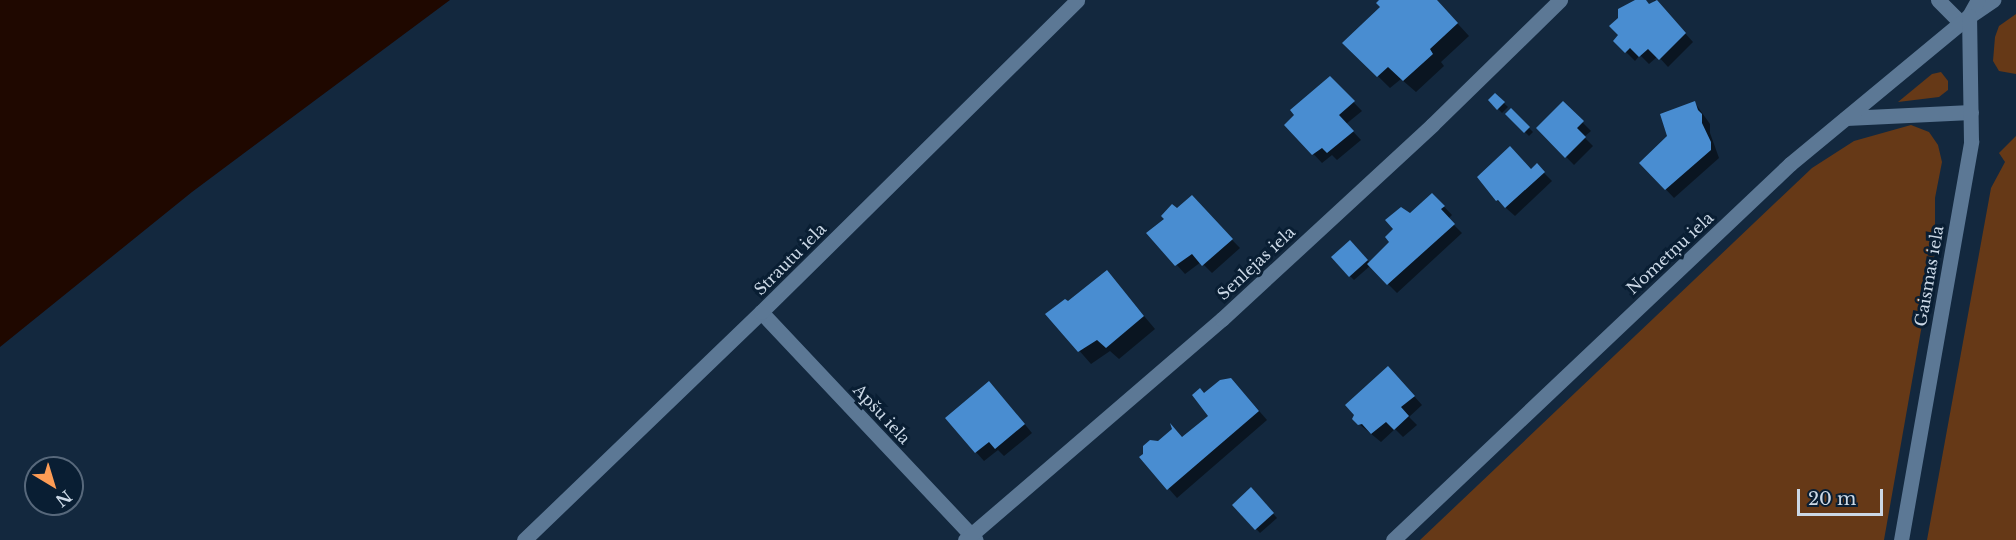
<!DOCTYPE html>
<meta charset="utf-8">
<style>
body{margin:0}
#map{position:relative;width:2016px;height:540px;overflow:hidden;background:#13283e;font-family:"Libre Baskerville",serif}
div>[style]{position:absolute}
.green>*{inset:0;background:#663917}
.water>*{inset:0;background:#1f0800}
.shadow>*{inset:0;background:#0007}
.building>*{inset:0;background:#498dd1}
.minor>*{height:15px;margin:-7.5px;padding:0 7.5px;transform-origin:7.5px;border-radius:7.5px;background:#5c7895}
span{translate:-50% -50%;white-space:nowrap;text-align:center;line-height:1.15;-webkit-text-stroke:6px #091e33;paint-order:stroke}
.street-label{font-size:16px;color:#cbd8e6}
.north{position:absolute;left:24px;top:456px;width:60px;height:60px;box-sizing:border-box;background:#091e33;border:2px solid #57687b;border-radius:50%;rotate:142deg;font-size:16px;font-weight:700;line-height:24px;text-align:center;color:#cbd8e6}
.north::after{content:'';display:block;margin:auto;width:21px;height:27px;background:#fd9c55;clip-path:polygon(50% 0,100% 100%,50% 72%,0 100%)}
.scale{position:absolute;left:1797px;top:489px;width:86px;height:27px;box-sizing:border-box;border:3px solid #cbd8e6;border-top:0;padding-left:8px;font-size:18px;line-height:21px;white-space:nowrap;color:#cbd8e6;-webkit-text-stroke:4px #091e33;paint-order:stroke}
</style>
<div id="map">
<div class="green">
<div style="clip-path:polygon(2016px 14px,2016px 74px,1999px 71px,1993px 61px,1995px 37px,1999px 26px)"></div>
<div style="clip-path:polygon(1941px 72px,1948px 81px,1948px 90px,1939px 97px,1898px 102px,1932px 74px)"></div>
<div style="clip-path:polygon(1911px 125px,1929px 132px,1938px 145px,1942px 162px,1935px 198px,1935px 251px,1884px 540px,1420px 540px,1812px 168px,1854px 141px)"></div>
<div style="clip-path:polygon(2016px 136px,2016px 540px,1927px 540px,1991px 188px,2005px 162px,1999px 153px)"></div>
</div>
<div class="water">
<div style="clip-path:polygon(0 0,450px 0,192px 192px,0 347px)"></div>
</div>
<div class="shadow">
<div style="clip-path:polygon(1381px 0,1436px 0,1469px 36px,1441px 62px,1444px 66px,1416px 92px,1401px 79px,1390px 88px,1344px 43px,1382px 7px)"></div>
<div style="clip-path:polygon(1638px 0,1644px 0,1650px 6px,1655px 0,1693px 42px,1668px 67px,1658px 56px,1649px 64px,1640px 55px,1635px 61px,1615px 41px,1621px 35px,1619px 10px)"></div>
<div style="clip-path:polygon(1330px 78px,1362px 111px,1346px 124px,1361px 140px,1337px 160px,1332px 155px,1322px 163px,1286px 125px)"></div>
<div style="clip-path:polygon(1495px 95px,1508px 107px,1502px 113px,1490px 100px)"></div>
<div style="clip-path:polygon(1563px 103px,1591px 131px,1584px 137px,1593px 146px,1574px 165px,1538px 128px)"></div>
<div style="clip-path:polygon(1695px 103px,1710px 124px,1710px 133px,1719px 158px,1674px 198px,1641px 163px,1669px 137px)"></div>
<div style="clip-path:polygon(1511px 110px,1533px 132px,1529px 136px,1507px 114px)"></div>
<div style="clip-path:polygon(1537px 166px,1552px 181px,1515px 216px,1497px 200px)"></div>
<div style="clip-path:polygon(1433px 195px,1452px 215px,1448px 219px,1462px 233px,1397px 293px,1370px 266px,1354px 280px,1350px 276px,1350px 242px,1370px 263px,1391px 242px,1410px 215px)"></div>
<div style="clip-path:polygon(1191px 198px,1240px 248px,1212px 273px,1201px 262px,1185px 274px,1148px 233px)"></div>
<div style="clip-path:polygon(1107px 272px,1155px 329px,1119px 359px,1110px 351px,1091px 364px,1048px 315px,1068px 303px)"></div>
<div style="clip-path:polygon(1397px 377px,1422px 405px,1409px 417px,1417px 425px,1403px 437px,1395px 429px,1381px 442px,1359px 424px)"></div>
<div style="clip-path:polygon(1239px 388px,1267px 420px,1177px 498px,1141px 457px,1158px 442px,1183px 439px,1210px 416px,1204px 395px)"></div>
<div style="clip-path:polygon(998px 392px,1032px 433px,1004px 456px,998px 450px,984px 461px,976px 452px)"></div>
<div style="clip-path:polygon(1251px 489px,1277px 518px,1260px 533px,1234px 505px)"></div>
</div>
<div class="building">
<div style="clip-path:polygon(1379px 0,1437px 0,1458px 23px,1430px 49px,1433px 54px,1403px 81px,1388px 67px,1377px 77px,1342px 43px,1380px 7px,1376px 3px)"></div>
<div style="clip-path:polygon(1635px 0,1646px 0,1649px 4px,1657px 0,1686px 33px,1659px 60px,1648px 49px,1639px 57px,1630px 48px,1625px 53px,1613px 41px,1618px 35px,1609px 26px,1618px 18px,1618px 9px)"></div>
<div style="clip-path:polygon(1330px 76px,1355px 101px,1339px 115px,1354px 131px,1327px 153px,1322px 148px,1312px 155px,1284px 125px,1294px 115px,1290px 110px)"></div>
<div style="clip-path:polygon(1495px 93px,1505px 102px,1497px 110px,1488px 100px)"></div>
<div style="clip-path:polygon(1563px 101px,1584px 121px,1577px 128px,1586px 137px,1565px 158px,1536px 128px)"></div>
<div style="clip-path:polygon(1695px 101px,1698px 110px,1702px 114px,1702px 123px,1711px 142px,1711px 150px,1665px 190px,1639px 163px,1667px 136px,1660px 114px)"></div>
<div style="clip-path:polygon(1511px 108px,1530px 127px,1524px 133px,1505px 114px)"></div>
<div style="clip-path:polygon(1510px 146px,1531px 169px,1537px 163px,1545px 172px,1505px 208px,1498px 200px,1496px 201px,1477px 177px)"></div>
<div style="clip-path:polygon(1432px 193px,1445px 206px,1441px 209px,1455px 224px,1387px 285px,1367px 264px,1389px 242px,1385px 237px,1393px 229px,1385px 220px,1401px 207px,1410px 213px)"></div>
<div style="clip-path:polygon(1192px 195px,1233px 239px,1202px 266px,1192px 254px,1175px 266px,1146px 233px,1164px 219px,1161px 216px,1172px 204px,1177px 208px)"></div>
<div style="clip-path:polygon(1350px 240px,1368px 260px,1349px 277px,1331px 257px)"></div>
<div style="clip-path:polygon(1107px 270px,1144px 316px,1106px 348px,1097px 340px,1078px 352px,1045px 314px,1065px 299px,1068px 301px)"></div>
<div style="clip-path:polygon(1388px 366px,1415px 396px,1401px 407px,1409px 416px,1394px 430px,1386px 422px,1371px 434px,1362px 424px,1358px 425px,1352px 419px,1354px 415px,1345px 405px)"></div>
<div style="clip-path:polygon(1231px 378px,1259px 411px,1167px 490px,1139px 457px,1143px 454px,1143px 446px,1150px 440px,1158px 441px,1172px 429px,1170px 423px,1182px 437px,1208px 416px,1192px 395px,1200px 388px,1204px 393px,1220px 380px)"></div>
<div style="clip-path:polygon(989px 381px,1025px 424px,995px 449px,989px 442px,975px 453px,945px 418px)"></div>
<div style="clip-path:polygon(1251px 487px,1274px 513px,1255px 530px,1232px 505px)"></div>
</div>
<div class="minor">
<div style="left:1938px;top:0;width:33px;rotate:45deg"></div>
<div style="left:1971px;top:15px;width:27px;rotate:-34deg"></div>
<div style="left:1846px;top:118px;width:125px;rotate:-2.7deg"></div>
<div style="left:761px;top:312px;width:313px;rotate:46.7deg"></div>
<div style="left:524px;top:540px;width:329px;rotate:-43.9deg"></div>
<div style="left:761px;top:312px;width:444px;rotate:-44.6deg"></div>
<div style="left:965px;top:540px;width:339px;rotate:-40.7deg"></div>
<div style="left:1222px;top:319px;width:286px;rotate:-42.7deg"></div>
<div style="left:1432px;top:125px;width:179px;rotate:-44.3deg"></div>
<div style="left:1393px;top:540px;width:547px;rotate:-43.44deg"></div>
<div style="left:1790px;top:164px;width:232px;rotate:-39.6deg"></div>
<div style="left:1969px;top:16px;width:18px;rotate:-61deg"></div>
<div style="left:1901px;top:540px;width:405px;rotate:-80deg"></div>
<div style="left:1971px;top:141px;width:125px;rotate:-90.9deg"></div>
</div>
<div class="street-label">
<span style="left:1670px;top:253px;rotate:-43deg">Nometņu iela</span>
<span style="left:790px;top:259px;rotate:-45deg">Strautu iela</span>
<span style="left:1256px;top:263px;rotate:-43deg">Senlejas iela</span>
<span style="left:1929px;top:276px;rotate:-80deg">Gaismas iela</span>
<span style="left:882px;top:414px;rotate:47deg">Apšu iela</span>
</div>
<div class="north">N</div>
<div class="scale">20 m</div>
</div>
